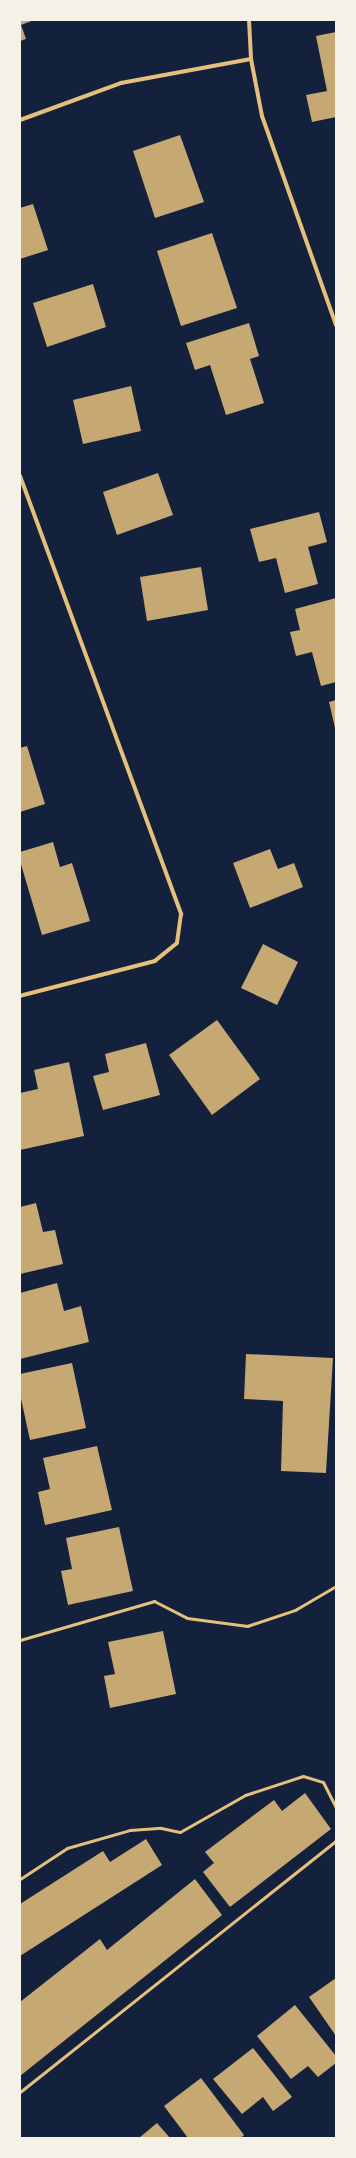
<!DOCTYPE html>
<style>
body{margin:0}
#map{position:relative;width:356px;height:2158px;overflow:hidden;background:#14213d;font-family:Raleway,sans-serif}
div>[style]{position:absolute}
.building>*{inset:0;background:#c6a872}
.service>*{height:3px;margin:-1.5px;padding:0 1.5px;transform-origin:1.5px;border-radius:1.5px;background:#e5c07b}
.minor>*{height:4px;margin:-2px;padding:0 2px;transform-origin:2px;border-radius:2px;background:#e5c07b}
span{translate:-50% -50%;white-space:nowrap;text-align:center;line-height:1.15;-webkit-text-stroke:3px #f6f1e7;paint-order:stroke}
.frame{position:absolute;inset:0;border:21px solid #f6f1e7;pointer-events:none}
</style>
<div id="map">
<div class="building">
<div style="clip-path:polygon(20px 20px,34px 20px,21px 25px,26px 39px,20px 41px)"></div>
<div style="clip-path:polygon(336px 32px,336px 117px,312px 122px,306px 95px,327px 91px,316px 36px)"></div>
<div style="clip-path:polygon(180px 135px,204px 202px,155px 218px,133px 151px)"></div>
<div style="clip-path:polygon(33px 204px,48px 250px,20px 259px,20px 208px)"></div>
<div style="clip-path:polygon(212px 233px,237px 308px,181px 326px,157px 251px)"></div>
<div style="clip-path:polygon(93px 284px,106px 327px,47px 347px,33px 303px)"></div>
<div style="clip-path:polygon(249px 323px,259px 356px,250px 359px,264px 403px,226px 415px,210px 365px,195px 370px,186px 343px)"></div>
<div style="clip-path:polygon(131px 386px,141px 431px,83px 444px,73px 400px)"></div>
<div style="clip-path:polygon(158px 473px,173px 515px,117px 535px,103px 492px)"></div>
<div style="clip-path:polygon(319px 512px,327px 542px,308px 547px,318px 584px,285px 593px,276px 558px,259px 562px,250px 529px)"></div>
<div style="clip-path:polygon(201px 567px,208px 610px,147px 621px,140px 577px)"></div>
<div style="clip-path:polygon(336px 598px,336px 682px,321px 686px,312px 652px,296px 656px,290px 632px,300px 630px,295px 609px)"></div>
<div style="clip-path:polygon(336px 700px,336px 728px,335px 728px,329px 702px)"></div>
<div style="clip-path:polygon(27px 746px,45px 804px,20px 812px,20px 748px)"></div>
<div style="clip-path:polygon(53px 842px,60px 867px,72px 863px,90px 921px,42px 935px,20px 861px,20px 852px)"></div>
<div style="clip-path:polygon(270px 849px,278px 869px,294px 863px,303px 887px,250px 908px,233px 863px)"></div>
<div style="clip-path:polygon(263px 944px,298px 962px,277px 1005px,241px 988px)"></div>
<div style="clip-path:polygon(217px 1020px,260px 1079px,212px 1115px,169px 1055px)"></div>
<div style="clip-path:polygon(146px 1043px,160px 1095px,103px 1110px,93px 1076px,109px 1072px,105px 1054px)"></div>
<div style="clip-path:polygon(69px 1062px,84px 1136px,20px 1150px,20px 1093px,38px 1089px,34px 1070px)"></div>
<div style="clip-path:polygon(36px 1203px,43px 1232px,55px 1230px,63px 1264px,20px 1274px,20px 1207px)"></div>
<div style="clip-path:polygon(57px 1283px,64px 1311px,81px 1306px,89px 1342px,20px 1359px,20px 1293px)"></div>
<div style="clip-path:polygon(246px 1354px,333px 1358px,326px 1473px,281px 1471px,283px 1401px,244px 1399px)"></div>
<div style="clip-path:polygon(72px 1363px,86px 1428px,30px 1440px,20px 1394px,20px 1374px)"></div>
<div style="clip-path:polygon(97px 1446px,112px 1510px,45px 1525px,38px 1492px,50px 1489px,43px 1458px)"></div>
<div style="clip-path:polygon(119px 1527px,133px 1591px,68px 1605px,61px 1571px,72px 1569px,66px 1538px)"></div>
<div style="clip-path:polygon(163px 1631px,176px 1694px,110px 1708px,104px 1676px,115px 1674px,108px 1642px)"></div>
<div style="clip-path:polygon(305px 1793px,331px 1829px,230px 1907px,203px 1872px,214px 1863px,205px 1852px,274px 1800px,282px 1811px)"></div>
<div style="clip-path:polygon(146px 1839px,162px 1865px,20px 1956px,20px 1904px,103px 1851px,110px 1862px)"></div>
<div style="clip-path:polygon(195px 1879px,222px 1915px,20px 2076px,20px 2002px,100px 1939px,107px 1950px)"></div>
<div style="clip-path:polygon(336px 1978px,336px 2036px,309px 1997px)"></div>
<div style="clip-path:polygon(295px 2005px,336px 2056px,336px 2063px,318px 2077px,308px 2066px,291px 2079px,257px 2036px)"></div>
<div style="clip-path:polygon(253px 2048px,292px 2097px,273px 2111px,263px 2097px,242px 2114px,213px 2079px)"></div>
<div style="clip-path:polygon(201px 2078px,244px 2135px,241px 2138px,188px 2138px,164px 2106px)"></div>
<div style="clip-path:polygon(157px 2123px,170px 2138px,139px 2138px)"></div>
</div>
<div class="service">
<div style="left:20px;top:1640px;width:140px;rotate:-16.2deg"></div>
<div style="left:154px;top:1601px;width:37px;rotate:27deg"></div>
<div style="left:187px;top:1618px;width:61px;rotate:7.6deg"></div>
<div style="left:247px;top:1626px;width:51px;rotate:-18.4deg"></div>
<div style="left:295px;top:1610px;width:48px;rotate:-30.3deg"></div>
<div style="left:20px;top:1879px;width:56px;rotate:-33.4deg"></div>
<div style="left:67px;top:1848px;width:66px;rotate:-15.9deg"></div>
<div style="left:130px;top:1830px;width:31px;rotate:-4deg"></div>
<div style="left:161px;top:1828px;width:19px;rotate:12deg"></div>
<div style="left:180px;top:1832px;width:75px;rotate:-29.6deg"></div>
<div style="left:245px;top:1795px;width:61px;rotate:-18.1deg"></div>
<div style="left:303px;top:1776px;width:21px;rotate:17deg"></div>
<div style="left:323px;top:1782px;width:28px;rotate:63deg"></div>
<div style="left:20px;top:2092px;width:404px;rotate:-38.5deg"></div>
</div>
<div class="minor">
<div style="left:249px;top:20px;width:39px;rotate:87deg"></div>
<div style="left:251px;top:59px;width:58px;rotate:79.1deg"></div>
<div style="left:262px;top:116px;width:222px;rotate:70.5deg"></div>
<div style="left:20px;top:120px;width:108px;rotate:-20.1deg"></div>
<div style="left:121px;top:83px;width:132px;rotate:-10.5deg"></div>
<div style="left:20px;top:476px;width:467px;rotate:69.8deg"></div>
<div style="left:181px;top:914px;width:29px;rotate:98deg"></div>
<div style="left:177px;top:943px;width:28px;rotate:141deg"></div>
<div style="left:155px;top:961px;width:139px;rotate:165.5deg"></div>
</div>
<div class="frame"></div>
</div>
